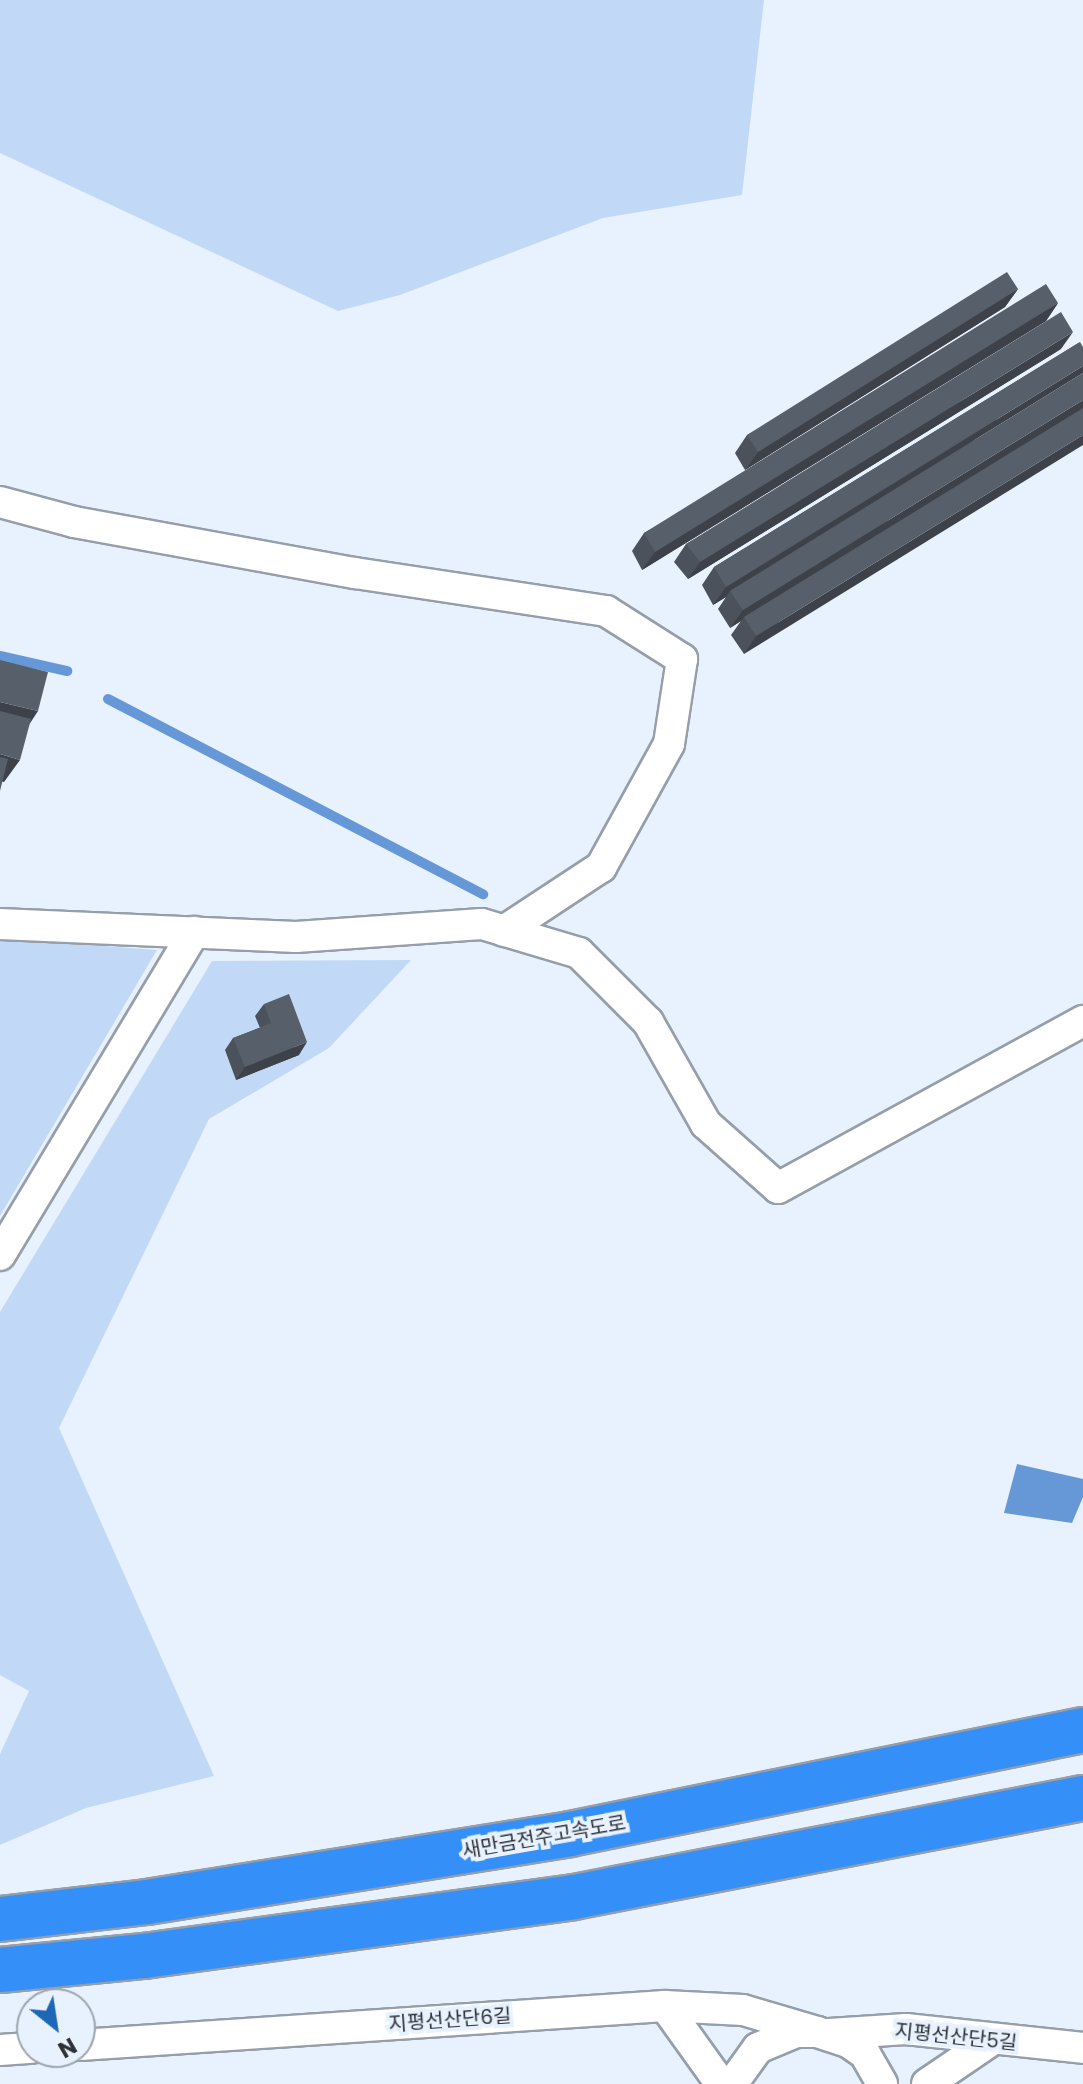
<!DOCTYPE html>
<meta charset="utf-8">
<style>
body{margin:0}
#map{position:relative;width:1083px;height:2084px;overflow:hidden;background:#e8f2fe;font-family:Poppins,"Noto Sans KR",sans-serif}
div>[style]{position:absolute}
.green>*{inset:0;background:#c1d9f7}
.water>*{inset:0;background:#6698d7}
.stream>*{height:10px;margin:-5px;padding:0 5px;transform-origin:5px;border-radius:5px;background:#6698d7}
.roads{filter:drop-shadow(2px 0 #959ea9) drop-shadow(-2px 0 #959ea9) drop-shadow(0 2px #959ea9) drop-shadow(0 -2px #959ea9)}
.minor>*{height:30px;margin:-15px;padding:0 15px;transform-origin:15px;border-radius:15px;background:#fff}
.motorway>*{height:44px;margin:-22px;padding:0 22px;transform-origin:22px;border-radius:22px;background:#348ff8}
.wall>*{inset:0;background:#4b525b}
.shaded-wall>*{inset:0;background:#3d424a}
.building>*{inset:0;background:#575f6a}
span{translate:-50% -50%;white-space:nowrap;text-align:center;line-height:1.15;-webkit-text-stroke:8px #e8f2fe;paint-order:stroke}
.street-label{font-size:20px;color:#2d3136}
.north{position:absolute;left:16px;top:1988px;width:80px;height:80px;box-sizing:border-box;background:#e8f2fe;border:2px solid #9da5ae;border-radius:50%;rotate:150deg;font-size:22px;font-weight:700;line-height:32px;text-align:center;color:#2d3136}
.north::after{content:'';display:block;margin:auto;width:28px;height:36px;background:#1e66b6;clip-path:polygon(50% 0,100% 100%,50% 72%,0 100%)}
</style>
<div id="map">
<div class="green">
<div style="clip-path:polygon(0 0,764px 0,742px 195px,603px 218px,400px 295px,338px 311px,0 153px)"></div>
<div style="clip-path:polygon(0 938px,157px 950px,0 1216px)"></div>
<div style="clip-path:polygon(411px 960px,329px 1048px,209px 1119px,59px 1428px,214px 1776px,86px 1808px,0 1845px,0 1754px,29px 1691px,0 1675px,0 1312px,212px 961px)"></div>
</div>
<div class="water">
<div style="clip-path:polygon(1017px 1464px,1083px 1479px,1083px 1497px,1072px 1523px,1004px 1513px)"></div>
</div>
<div class="stream">
<div style="left:0;top:656px;width:69px;rotate:12.6deg"></div>
<div style="left:108px;top:699px;width:423px;rotate:27.5deg"></div>
</div>
<div class="roads">
<div class="minor">
<div style="left:0;top:502px;width:77px;rotate:15.1deg"></div>
<div style="left:74px;top:522px;width:286px;rotate:10.3deg"></div>
<div style="left:355px;top:573px;width:254px;rotate:8.6deg"></div>
<div style="left:606px;top:611px;width:90px;rotate:32.3deg"></div>
<div style="left:682px;top:659px;width:86px;rotate:98.7deg"></div>
<div style="left:669px;top:744px;width:141px;rotate:118.9deg"></div>
<div style="left:601px;top:867px;width:116px;rotate:146.6deg"></div>
<div style="left:0;top:924px;width:296px;rotate:2.5deg"></div>
<div style="left:296px;top:937px;width:186px;rotate:-4deg"></div>
<div style="left:482px;top:924px;width:101px;rotate:16.6deg"></div>
<div style="left:579px;top:953px;width:98px;rotate:45deg"></div>
<div style="left:648px;top:1022px;width:117px;rotate:60.4deg"></div>
<div style="left:706px;top:1124px;width:96px;rotate:41.6deg"></div>
<div style="left:778px;top:1188px;width:348px;rotate:-28.7deg"></div>
<div style="left:0;top:1255px;width:377px;rotate:-59deg"></div>
<div style="left:665px;top:2006px;width:96px;rotate:54.3deg"></div>
<div style="left:829px;top:2034px;width:77px;rotate:-3.7deg"></div>
<div style="left:906px;top:2029px;width:178px;rotate:6.1deg"></div>
<div style="left:80px;top:2045px;width:586px;rotate:-3.81deg"></div>
<div style="left:665px;top:2006px;width:78px;rotate:2.9deg"></div>
<div style="left:743px;top:2010px;width:77px;rotate:16.6deg"></div>
<div style="left:0;top:2050px;width:32px;rotate:-4deg"></div>
<div style="left:732px;top:2084px;width:44px;rotate:-54.2deg"></div>
<div style="left:758px;top:2048px;width:41px;rotate:-22.8deg"></div>
<div style="left:796px;top:2032px;width:21px"></div>
<div style="left:817px;top:2032px;width:33px;rotate:18deg"></div>
<div style="left:848px;top:2042px;width:21px;rotate:35deg"></div>
<div style="left:865px;top:2054px;width:34px;rotate:60deg"></div>
<div style="left:927px;top:2084px;width:75px;rotate:-34.1deg"></div>
</div>
<div class="motorway">
<div style="left:0;top:1919px;width:148px;rotate:-6.6deg"></div>
<div style="left:147px;top:1902px;width:428px;rotate:-9.1deg"></div>
<div style="left:570px;top:1834px;width:523px;rotate:-11.46deg"></div>
<div style="left:0;top:1970px;width:145px;rotate:-5.6deg"></div>
<div style="left:144px;top:1956px;width:434px;rotate:-7.8deg"></div>
<div style="left:574px;top:1897px;width:519px;rotate:-11.01deg"></div>
</div>
</div>
<div class="wall">
<div style="clip-path:polygon(1018px 289px,1005px 307px,745px 470px,735px 453px,747px 435px)"></div>
<div style="clip-path:polygon(1058px 303px,1046px 321px,642px 570px,632px 551px,644px 533px)"></div>
<div style="clip-path:polygon(1080px 342px,744px 654px,731px 635px,741px 621px,730px 628px,718px 609px,726px 597px,713px 605px,702px 585px,714px 567px)"></div>
<div style="clip-path:polygon(1061px 349px,688px 579px,674px 562px,686px 544px)"></div>
<div style="clip-path:polygon(264px 1004px,299px 1055px,236px 1080px,225px 1050px,233px 1038px,260px 1028px,255px 1016px)"></div>
</div>
<div class="shaded-wall">
<div style="clip-path:polygon(1018px 289px,1005px 307px,745px 470px,758px 452px)"></div>
<div style="clip-path:polygon(1058px 303px,1046px 321px,642px 570px,655px 552px)"></div>
<div style="clip-path:polygon(1073px 332px,1061px 349px,688px 579px,700px 562px)"></div>
<div style="clip-path:polygon(1083px 366px,1083px 373px,730px 591px,726px 597px,713px 605px,726px 587px)"></div>
<div style="clip-path:polygon(1083px 400px,1083px 410px,744px 617px,741px 621px,730px 628px,743px 610px)"></div>
<div style="clip-path:polygon(1083px 435px,1083px 445px,744px 654px,756px 636px)"></div>
<div style="clip-path:polygon(0 702px,38px 711px,23px 734px,0 729px)"></div>
<div style="clip-path:polygon(0 754px,20px 760px,4px 782px,0 781px)"></div>
<div style="clip-path:polygon(307px 1042px,299px 1055px,236px 1080px,245px 1067px)"></div>
</div>
<div class="building">
<div style="clip-path:polygon(1007px 272px,1018px 289px,758px 452px,747px 435px)"></div>
<div style="clip-path:polygon(1046px 284px,1058px 303px,655px 552px,644px 533px)"></div>
<div style="clip-path:polygon(1061px 312px,1073px 332px,700px 562px,686px 544px)"></div>
<div style="clip-path:polygon(1080px 342px,1083px 347px,1083px 366px,726px 587px,714px 567px)"></div>
<div style="clip-path:polygon(1083px 373px,1083px 400px,743px 610px,730px 591px)"></div>
<div style="clip-path:polygon(1083px 408px,1083px 435px,756px 636px,744px 617px)"></div>
<div style="clip-path:polygon(0 660px,48px 672px,38px 711px,0 702px)"></div>
<div style="clip-path:polygon(0 711px,31px 719px,20px 760px,0 754px)"></div>
<div style="clip-path:polygon(0 757px,8px 759px,0 791px)"></div>
<div style="clip-path:polygon(289px 994px,307px 1042px,245px 1067px,233px 1038px,271px 1023px,264px 1004px)"></div>
</div>
<div class="street-label">
<span style="left:544px;top:1837px;rotate:-10deg">새만금전주고속도로</span>
<span style="left:450px;top:2020px;rotate:-4deg">지평선산단6길</span>
<span style="left:956px;top:2037px;rotate:6deg">지평선산단5길</span>
</div>
<div class="north">N</div>
</div>
